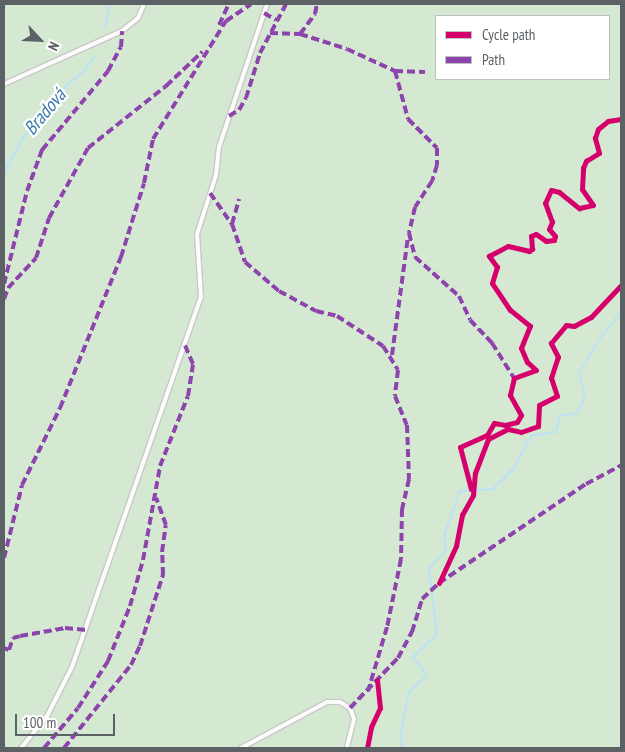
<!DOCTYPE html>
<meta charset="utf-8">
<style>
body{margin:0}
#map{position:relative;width:625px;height:752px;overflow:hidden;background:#ecebe7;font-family:"PT Sans Narrow",sans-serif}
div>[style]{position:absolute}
.green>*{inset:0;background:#d5e9d2}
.stream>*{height:2px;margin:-1px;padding:0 1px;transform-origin:1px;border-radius:1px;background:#bae2f8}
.roads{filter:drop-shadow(1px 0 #c8c8c8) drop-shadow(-1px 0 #c8c8c8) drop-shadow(0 1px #c8c8c8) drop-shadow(0 -1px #c8c8c8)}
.lane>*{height:4px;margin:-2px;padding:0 2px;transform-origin:2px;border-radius:2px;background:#fcfcfb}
.quiet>*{height:4px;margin-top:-2px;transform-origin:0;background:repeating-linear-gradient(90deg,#8e44ad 0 8px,transparent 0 12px)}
.cycleway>*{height:5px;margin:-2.5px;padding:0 2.5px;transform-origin:2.5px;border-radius:2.5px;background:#d6006c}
span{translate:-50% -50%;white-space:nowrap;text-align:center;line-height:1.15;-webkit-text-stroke:4.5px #fff;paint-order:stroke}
.water-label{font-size:19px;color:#3a7aad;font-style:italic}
.frame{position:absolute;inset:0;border:5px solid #5c6165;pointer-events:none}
.legend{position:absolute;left:435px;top:15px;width:175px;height:65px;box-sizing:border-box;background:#fff;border:1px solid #bec0c1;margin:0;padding:6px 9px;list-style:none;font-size:15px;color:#5c6165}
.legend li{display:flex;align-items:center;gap:10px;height:25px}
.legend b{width:25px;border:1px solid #bec0c1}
.north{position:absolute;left:15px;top:15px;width:50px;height:50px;-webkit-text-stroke:4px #fff;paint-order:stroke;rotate:115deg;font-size:14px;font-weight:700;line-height:20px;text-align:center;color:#5c6165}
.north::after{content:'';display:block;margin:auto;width:18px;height:22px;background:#5c6165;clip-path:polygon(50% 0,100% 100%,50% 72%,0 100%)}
.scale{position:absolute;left:15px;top:714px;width:100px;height:22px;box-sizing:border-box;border:2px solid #5c6165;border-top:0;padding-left:6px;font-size:15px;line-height:18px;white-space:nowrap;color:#5c6165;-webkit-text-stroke:4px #fff;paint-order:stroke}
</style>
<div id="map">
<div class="green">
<div style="clip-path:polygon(evenodd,4px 4px,621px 4px,621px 748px,4px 748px,4px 4px,436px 16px,609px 16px,609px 79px,436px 79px,436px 16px)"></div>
</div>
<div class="stream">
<div style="left:105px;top:28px;width:25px;rotate:-78deg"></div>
<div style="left:4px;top:173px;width:40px;rotate:-62deg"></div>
<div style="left:23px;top:138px;width:47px;rotate:-45.9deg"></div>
<div style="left:56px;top:104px;width:17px;rotate:-65deg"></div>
<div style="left:63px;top:89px;width:28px;rotate:-41deg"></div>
<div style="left:84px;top:71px;width:18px;rotate:-56deg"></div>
<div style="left:402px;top:748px;width:12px;rotate:-99deg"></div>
<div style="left:400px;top:736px;width:45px;rotate:-78.4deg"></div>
<div style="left:409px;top:692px;width:25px;rotate:-43deg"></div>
<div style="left:427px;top:675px;width:23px;rotate:-128deg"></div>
<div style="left:413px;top:657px;width:33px;rotate:-44deg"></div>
<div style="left:437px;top:634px;width:65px;rotate:-97deg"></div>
<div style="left:429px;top:569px;width:25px;rotate:-48deg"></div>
<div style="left:446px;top:550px;width:14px;rotate:-98deg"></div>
<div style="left:444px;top:536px;width:48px;rotate:-70.4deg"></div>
<div style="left:460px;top:491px;width:33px;rotate:-3deg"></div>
<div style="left:493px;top:489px;width:28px;rotate:-45deg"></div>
<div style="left:513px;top:469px;width:38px;rotate:-61deg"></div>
<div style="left:531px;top:436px;width:25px;rotate:-9deg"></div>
<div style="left:556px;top:432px;width:16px;rotate:-76deg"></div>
<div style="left:560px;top:416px;width:17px;rotate:-10deg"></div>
<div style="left:577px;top:413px;width:18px;rotate:-63deg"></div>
<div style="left:585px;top:397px;width:25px;rotate:-104deg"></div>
<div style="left:579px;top:373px;width:37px;rotate:-59deg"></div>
<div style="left:598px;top:341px;width:37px;rotate:-52deg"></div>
</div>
<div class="roads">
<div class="lane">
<div style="left:4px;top:84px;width:129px;rotate:-24.2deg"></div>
<div style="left:122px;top:31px;width:21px;rotate:-39deg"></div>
<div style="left:138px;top:18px;width:15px;rotate:-67deg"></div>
<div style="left:21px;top:748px;width:41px;rotate:-50.9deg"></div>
<div style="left:47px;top:716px;width:55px;rotate:-63deg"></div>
<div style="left:72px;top:667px;width:392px;rotate:-70.8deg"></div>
<div style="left:201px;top:297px;width:63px;rotate:-93.6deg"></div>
<div style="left:197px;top:234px;width:62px;rotate:-72.1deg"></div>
<div style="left:216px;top:175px;width:28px;rotate:-84deg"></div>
<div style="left:219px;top:147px;width:151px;rotate:-71.4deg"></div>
<div style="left:241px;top:748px;width:98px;rotate:-28.1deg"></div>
<div style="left:327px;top:702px;width:13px"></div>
<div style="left:340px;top:702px;width:12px;rotate:31deg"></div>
<div style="left:350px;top:708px;width:12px;rotate:70deg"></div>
<div style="left:354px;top:719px;width:30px;rotate:104deg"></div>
</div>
</div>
<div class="quiet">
<div style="left:264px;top:13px;width:14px;rotate:30deg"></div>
<div style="left:219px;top:25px;width:23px;rotate:-65deg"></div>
<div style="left:270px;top:33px;width:30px;rotate:2deg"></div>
<div style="left:300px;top:34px;width:25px;rotate:-53deg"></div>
<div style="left:315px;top:14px;width:10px;rotate:-79deg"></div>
<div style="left:300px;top:34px;width:49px;rotate:17.7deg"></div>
<div style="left:347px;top:49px;width:53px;rotate:24.6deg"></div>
<div style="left:395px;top:71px;width:30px;rotate:2deg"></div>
<div style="left:395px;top:71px;width:50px;rotate:74.8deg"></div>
<div style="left:408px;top:119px;width:41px;rotate:45deg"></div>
<div style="left:437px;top:148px;width:17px;rotate:90deg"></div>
<div style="left:437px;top:165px;width:17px;rotate:107deg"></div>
<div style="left:432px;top:181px;width:31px;rotate:123deg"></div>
<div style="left:415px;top:207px;width:27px;rotate:103deg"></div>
<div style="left:409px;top:233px;width:25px;rotate:76deg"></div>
<div style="left:415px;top:257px;width:59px;rotate:41.6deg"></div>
<div style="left:459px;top:296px;width:26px;rotate:65deg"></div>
<div style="left:470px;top:320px;width:32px;rotate:46deg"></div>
<div style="left:492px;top:343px;width:41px;rotate:57.8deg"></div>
<div style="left:229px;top:116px;width:12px;rotate:-31deg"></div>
<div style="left:239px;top:110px;width:14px;rotate:-60deg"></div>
<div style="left:246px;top:98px;width:47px;rotate:-72.7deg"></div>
<div style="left:260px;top:53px;width:55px;rotate:-62deg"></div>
<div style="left:210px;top:193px;width:38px;rotate:55deg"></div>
<div style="left:232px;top:224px;width:40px;rotate:71.1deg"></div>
<div style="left:245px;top:262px;width:45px;rotate:40.5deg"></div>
<div style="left:279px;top:291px;width:42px;rotate:28.4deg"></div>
<div style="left:316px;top:311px;width:22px;rotate:13deg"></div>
<div style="left:337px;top:316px;width:55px;rotate:33.1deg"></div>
<div style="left:383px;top:346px;width:28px;rotate:58deg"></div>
<div style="left:398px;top:370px;width:26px;rotate:97deg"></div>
<div style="left:395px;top:396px;width:31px;rotate:68deg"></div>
<div style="left:407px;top:425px;width:54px;rotate:87.9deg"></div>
<div style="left:409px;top:479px;width:31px;rotate:103deg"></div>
<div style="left:402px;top:509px;width:50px;rotate:91.1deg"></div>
<div style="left:401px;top:559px;width:69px;rotate:101.6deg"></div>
<div style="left:387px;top:627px;width:67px;rotate:106.5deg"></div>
<div style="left:232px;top:224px;width:26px;rotate:-74deg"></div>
<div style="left:4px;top:284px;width:96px;rotate:-76.1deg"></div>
<div style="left:27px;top:191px;width:44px;rotate:-69.9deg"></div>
<div style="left:42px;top:150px;width:103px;rotate:-50.1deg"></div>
<div style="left:108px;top:71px;width:27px;rotate:-62deg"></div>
<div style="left:121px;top:47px;width:16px;rotate:-86deg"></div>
<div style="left:4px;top:299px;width:12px;rotate:-70deg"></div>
<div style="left:8px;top:288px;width:41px;rotate:-47deg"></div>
<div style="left:36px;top:258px;width:42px;rotate:-72deg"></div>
<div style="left:49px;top:218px;width:80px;rotate:-60.9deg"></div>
<div style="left:88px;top:148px;width:100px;rotate:-38.5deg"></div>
<div style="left:166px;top:86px;width:50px;rotate:-43.4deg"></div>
<div style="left:392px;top:355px;width:120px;rotate:-82.3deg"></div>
<div style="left:4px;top:558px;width:75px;rotate:-76.1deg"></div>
<div style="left:22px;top:485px;width:86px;rotate:-63.7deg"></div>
<div style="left:60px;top:408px;width:163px;rotate:-68deg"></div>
<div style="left:121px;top:257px;width:77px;rotate:-72.7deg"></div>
<div style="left:144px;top:183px;width:45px;rotate:-78.4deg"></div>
<div style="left:153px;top:139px;width:139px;rotate:-58.3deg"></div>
<div style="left:226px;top:21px;width:30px;rotate:-34deg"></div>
<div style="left:4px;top:648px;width:5px;rotate:22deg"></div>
<div style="left:9px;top:650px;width:13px;rotate:-72deg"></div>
<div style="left:13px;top:638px;width:7px;rotate:-16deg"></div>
<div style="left:20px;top:636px;width:46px;rotate:-10.1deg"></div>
<div style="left:65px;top:628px;width:22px;rotate:5deg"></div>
<div style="left:350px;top:708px;width:69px;rotate:-46.2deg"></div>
<div style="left:398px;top:658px;width:30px;rotate:-62deg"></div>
<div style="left:412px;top:632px;width:34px;rotate:-73deg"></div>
<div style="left:422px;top:599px;width:23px;rotate:-43deg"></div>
<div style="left:439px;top:583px;width:177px;rotate:-34deg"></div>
<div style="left:586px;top:484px;width:40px;rotate:-28deg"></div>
<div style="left:44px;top:748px;width:52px;rotate:-49.6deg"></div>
<div style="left:78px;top:708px;width:56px;rotate:-57.4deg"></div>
<div style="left:108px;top:661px;width:59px;rotate:-68.2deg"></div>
<div style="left:130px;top:606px;width:48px;rotate:-74.2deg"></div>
<div style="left:143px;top:560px;width:96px;rotate:-79.7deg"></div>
<div style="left:160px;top:466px;width:75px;rotate:-68.2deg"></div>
<div style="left:188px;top:396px;width:32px;rotate:-81deg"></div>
<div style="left:193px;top:364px;width:21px;rotate:-113deg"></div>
<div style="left:64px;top:748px;width:107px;rotate:-51.1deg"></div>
<div style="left:131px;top:665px;width:21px;rotate:-65deg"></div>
<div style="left:140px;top:646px;width:75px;rotate:-72.1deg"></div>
<div style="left:163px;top:575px;width:23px;rotate:-92deg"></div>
<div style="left:162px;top:552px;width:27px;rotate:-82deg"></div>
<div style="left:166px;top:525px;width:29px;rotate:-110deg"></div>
</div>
<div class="cycleway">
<div style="left:471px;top:489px;width:43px;rotate:-104.7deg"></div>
<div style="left:460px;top:447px;width:30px;rotate:-24deg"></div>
<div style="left:487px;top:435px;width:14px;rotate:-60deg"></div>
<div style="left:494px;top:423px;width:11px;rotate:10deg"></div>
<div style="left:505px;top:425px;width:12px;rotate:-14deg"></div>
<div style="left:517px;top:422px;width:8px;rotate:-60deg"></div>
<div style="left:521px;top:415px;width:23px;rotate:-119deg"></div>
<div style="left:510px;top:395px;width:17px;rotate:-77deg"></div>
<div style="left:514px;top:378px;width:23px;rotate:-20deg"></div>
<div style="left:536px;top:370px;width:12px;rotate:-138deg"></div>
<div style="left:527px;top:362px;width:15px;rotate:-113deg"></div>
<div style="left:521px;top:348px;width:24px;rotate:-68deg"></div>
<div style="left:530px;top:326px;width:26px;rotate:-141deg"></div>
<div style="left:510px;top:310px;width:32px;rotate:-124deg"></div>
<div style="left:492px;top:283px;width:17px;rotate:-73deg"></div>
<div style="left:497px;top:267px;width:14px;rotate:-126deg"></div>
<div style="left:489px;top:256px;width:21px;rotate:-28deg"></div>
<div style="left:508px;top:246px;width:22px;rotate:13deg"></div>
<div style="left:529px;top:251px;width:4px;rotate:-34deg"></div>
<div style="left:532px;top:249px;width:13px;rotate:-94deg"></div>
<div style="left:531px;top:236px;width:5px;rotate:-22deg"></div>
<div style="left:536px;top:234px;width:12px;rotate:35deg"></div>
<div style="left:546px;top:241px;width:8px;rotate:-7deg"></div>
<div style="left:554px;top:240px;width:4px;rotate:-76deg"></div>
<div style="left:555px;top:236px;width:9px;rotate:-131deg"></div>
<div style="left:549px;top:229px;width:8px;rotate:-67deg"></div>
<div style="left:552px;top:222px;width:20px;rotate:-110deg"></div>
<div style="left:545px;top:203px;width:14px;rotate:-65deg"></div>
<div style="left:551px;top:190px;width:8px;rotate:14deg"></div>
<div style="left:559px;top:192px;width:26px;rotate:39deg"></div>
<div style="left:579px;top:208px;width:14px;rotate:-12deg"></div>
<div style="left:593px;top:205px;width:19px;rotate:-125deg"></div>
<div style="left:582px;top:189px;width:21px;rotate:-87deg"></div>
<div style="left:583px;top:168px;width:8px;rotate:-67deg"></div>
<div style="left:586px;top:161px;width:15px;rotate:-32deg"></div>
<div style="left:599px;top:153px;width:16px;rotate:-105deg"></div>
<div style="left:595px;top:138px;width:9px;rotate:-72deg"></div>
<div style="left:598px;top:129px;width:13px;rotate:-39deg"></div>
<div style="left:608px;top:121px;width:13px;rotate:-9deg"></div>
<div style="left:439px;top:583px;width:41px;rotate:-65.3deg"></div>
<div style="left:456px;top:546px;width:32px;rotate:-79deg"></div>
<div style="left:462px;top:515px;width:23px;rotate:-61deg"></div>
<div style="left:473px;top:495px;width:22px;rotate:-85deg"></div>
<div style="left:475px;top:473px;width:36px;rotate:-69deg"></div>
<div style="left:488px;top:439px;width:22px;rotate:-27deg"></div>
<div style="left:508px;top:429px;width:13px;rotate:13deg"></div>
<div style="left:521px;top:432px;width:18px;rotate:-19deg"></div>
<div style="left:538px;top:426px;width:21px;rotate:-87deg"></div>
<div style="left:539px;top:405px;width:20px;rotate:-27deg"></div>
<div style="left:557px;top:396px;width:19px;rotate:-108deg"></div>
<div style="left:551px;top:378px;width:22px;rotate:-72deg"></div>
<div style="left:558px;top:357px;width:16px;rotate:-117deg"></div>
<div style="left:551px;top:343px;width:23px;rotate:-50deg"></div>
<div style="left:566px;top:325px;width:8px;rotate:7deg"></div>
<div style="left:574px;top:326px;width:19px;rotate:-28deg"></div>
<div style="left:591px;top:317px;width:44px;rotate:-46.8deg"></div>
<div style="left:367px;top:748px;width:21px;rotate:-79deg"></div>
<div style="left:371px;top:727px;width:21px;rotate:-65deg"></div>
<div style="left:380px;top:708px;width:28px;rotate:-96deg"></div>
</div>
<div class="water-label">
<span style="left:45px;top:112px;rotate:-50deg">Bradová</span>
</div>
<div class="frame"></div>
<ul class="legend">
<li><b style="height:6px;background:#d6006c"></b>Cycle path</li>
<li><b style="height:6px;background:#8e44ad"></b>Path</li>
</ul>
<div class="north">N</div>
<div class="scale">100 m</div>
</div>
